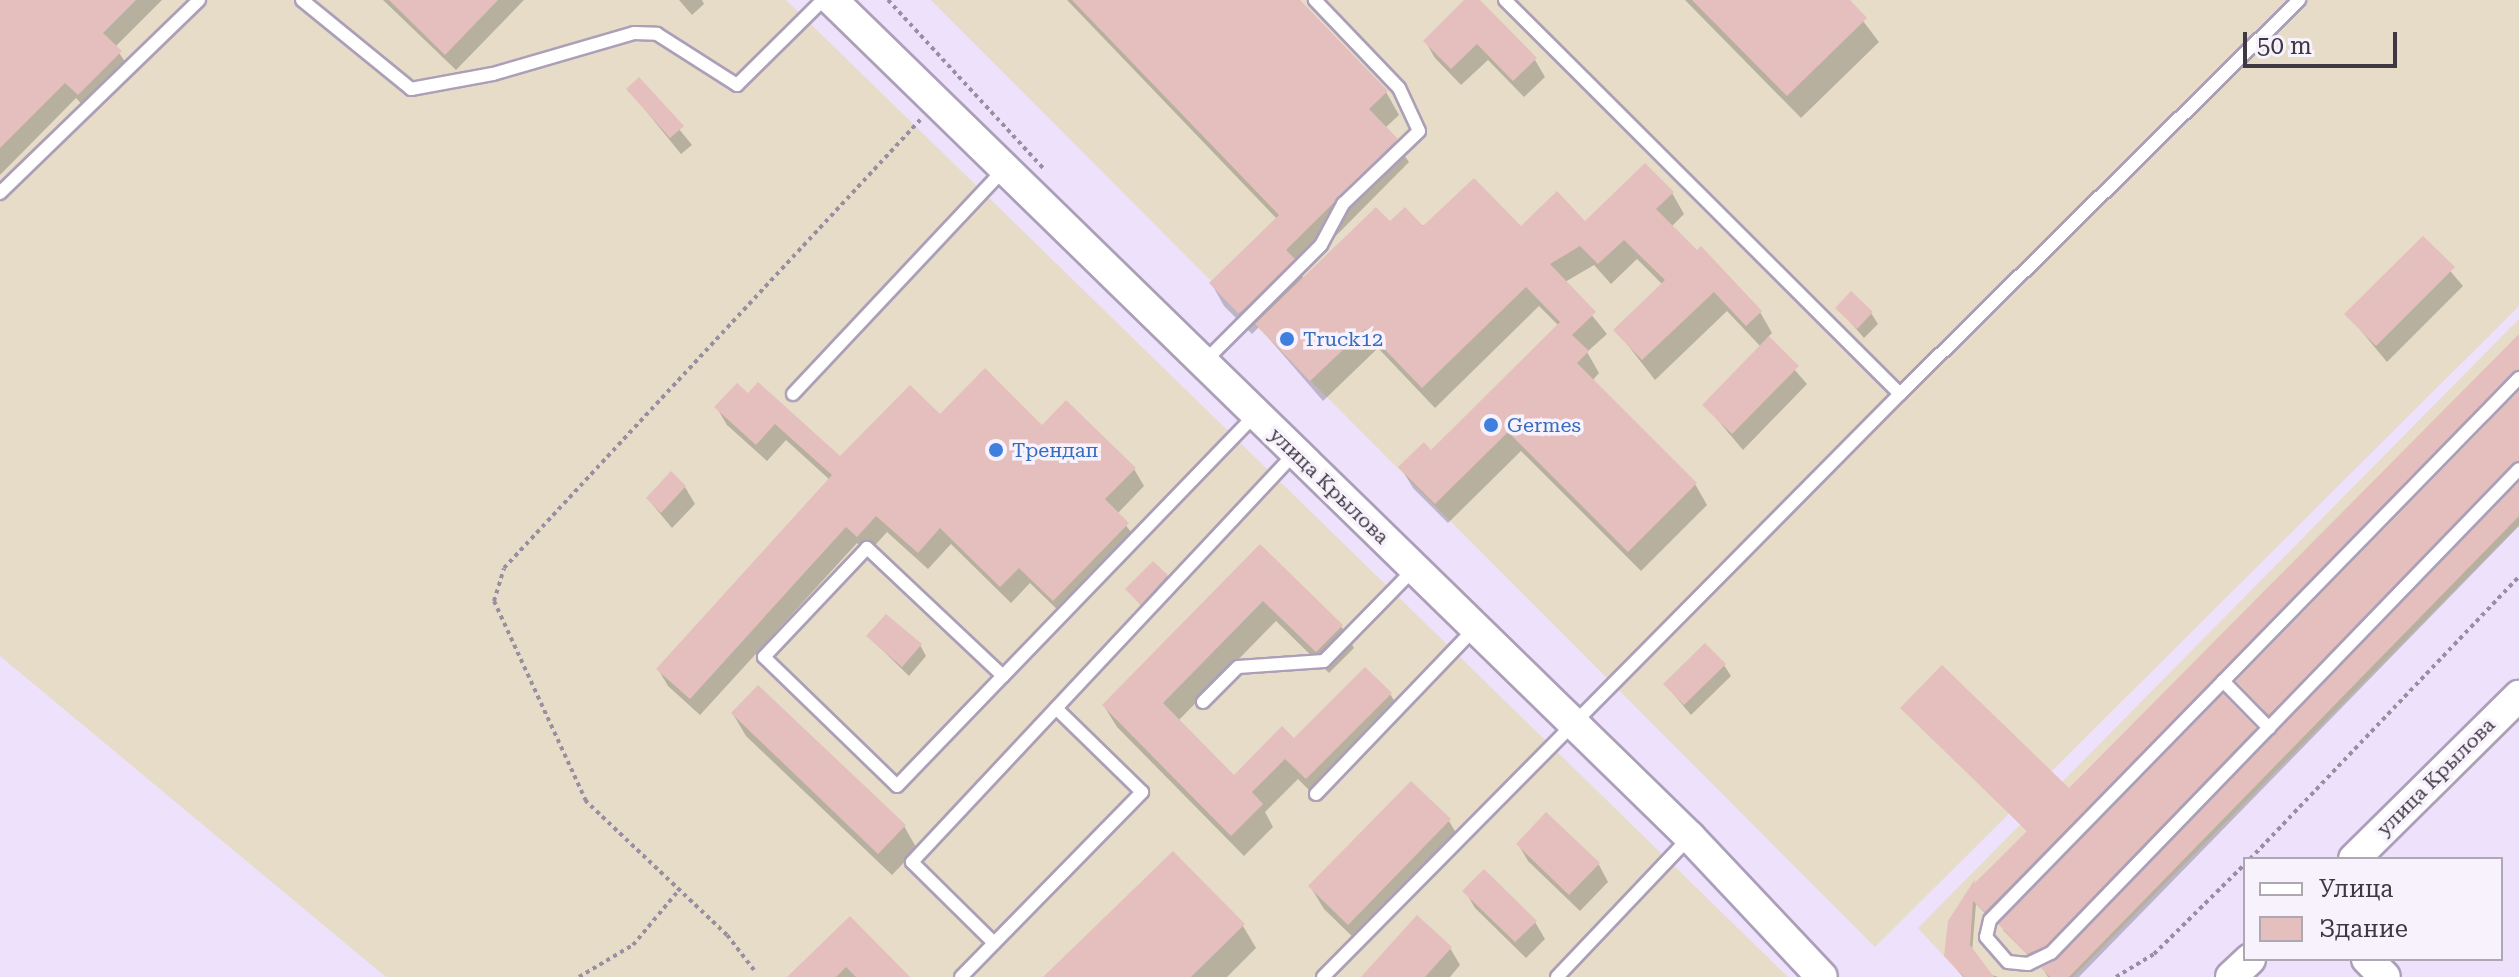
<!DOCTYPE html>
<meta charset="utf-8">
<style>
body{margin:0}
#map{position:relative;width:2519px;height:977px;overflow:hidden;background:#eee1fb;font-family:"Roboto Serif",serif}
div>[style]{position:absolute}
.industrial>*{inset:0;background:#e6dcc7}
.shadow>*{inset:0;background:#0003}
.building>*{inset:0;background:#e4bfbe}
.path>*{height:4px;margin-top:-2px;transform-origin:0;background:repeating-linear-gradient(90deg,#988fa1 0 4px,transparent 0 8px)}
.roads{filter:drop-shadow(2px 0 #ac9fb8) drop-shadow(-2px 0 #ac9fb8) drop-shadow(0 2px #ac9fb8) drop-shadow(0 -2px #ac9fb8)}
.service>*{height:12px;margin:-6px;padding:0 6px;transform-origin:6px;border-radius:6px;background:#fff}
.tertiary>*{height:30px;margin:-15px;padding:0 15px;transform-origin:15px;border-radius:15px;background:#fff}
.dots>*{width:22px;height:22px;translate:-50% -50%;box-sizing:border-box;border:4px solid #f7f2fc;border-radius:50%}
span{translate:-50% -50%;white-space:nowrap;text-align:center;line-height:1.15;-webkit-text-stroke:7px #f7f2fc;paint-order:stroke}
.shop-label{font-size:20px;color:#366cbe}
.left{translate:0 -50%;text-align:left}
.street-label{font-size:20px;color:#3d3842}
.legend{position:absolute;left:2243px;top:857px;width:260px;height:104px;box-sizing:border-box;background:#f7f2fc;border:2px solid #ada8b2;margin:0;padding:10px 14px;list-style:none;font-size:24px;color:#3d3842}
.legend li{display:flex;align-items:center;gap:16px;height:40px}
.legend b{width:40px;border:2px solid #ada8b2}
.scale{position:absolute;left:2243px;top:32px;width:154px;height:36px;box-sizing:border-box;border:4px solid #3d3842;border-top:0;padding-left:10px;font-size:24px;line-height:28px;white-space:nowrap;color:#3d3842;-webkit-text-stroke:6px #f7f2fc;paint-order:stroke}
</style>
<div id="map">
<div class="industrial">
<div style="clip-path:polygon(0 0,786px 0,1788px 977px,386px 977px,0 656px)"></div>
<div style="clip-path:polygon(931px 0,2519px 0,2519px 306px,1875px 947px)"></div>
<div style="clip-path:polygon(2519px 319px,2519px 525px,2073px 977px,1963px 977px,1918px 928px)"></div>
</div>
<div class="shadow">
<div style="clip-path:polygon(0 0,162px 0,115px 47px,130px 69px,88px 111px,76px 98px,0 175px)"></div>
<div style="clip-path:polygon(383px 0,524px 0,456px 70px)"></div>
<div style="clip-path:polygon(679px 0,702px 0,704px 4px,692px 15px)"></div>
<div style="clip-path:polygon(1067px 0,1297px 0,1386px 92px,1399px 115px,1385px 128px,1409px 162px,1300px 272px,1304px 279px,1390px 224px,1521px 229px,1585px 223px,1672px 193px,1684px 214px,1671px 227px,1760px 312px,1772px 333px,1767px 338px,1807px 384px,1743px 450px,1705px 405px,1761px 347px,1727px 311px,1655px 380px,1616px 330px,1663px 285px,1637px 259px,1611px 284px,1594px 265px,1565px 282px,1607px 334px,1587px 352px,1599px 373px,1592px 381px,1695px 484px,1707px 505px,1641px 571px,1521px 451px,1448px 523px,1413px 488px,1401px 468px,1431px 452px,1559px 326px,1539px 306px,1435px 408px,1378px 348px,1323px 401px,1259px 327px,1252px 334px,1224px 306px,1211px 283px,1277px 219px)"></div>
<div style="clip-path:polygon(1467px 0,1478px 0,1535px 60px,1545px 77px,1524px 97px,1488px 60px,1461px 85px,1435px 58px,1425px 41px)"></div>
<div style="clip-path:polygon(1685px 0,1847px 0,1879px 42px,1801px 118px)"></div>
<div style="clip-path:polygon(639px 80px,692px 145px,681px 154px,629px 90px)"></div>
<div style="clip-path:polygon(2423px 239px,2463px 286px,2387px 362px,2347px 314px)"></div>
<div style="clip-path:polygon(1838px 308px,1871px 313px,1878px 324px,1864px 338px)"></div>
<div style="clip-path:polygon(2519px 337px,2519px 378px,1990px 918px,1976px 904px,1972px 952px,1989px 974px,1998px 977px,1963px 977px,1946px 956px,1946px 938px,1975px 883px,2028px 832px,1902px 708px,2069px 791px)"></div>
<div style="clip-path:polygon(737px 386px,840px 459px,940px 417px,1042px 427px,1134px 469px,1144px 486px,1117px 514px,1138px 541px,1064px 616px,1030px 583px,1011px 603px,951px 544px,928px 569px,887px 532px,868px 553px,857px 543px,700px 715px,668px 686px,658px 669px,830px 480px,786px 440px,767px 461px,727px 425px,717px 408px)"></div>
<div style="clip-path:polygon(2519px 394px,2519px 469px,2273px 720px,2238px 681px)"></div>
<div style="clip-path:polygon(2519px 485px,2519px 526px,2079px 977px,2048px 977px,2043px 969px,2059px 961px)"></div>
<div style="clip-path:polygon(685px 487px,695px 504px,672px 528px,648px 499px)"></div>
<div style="clip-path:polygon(1260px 547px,1341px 626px,1354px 648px,1329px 673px,1276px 621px,1178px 721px,1234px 777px,1390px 694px,1403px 715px,1319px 800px,1298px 779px,1265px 812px,1273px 827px,1244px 856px,1117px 727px,1104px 706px)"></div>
<div style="clip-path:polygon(1167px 576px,1173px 587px,1148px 614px,1128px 590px)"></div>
<div style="clip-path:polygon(869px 637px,920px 645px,926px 656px,909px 676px)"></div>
<div style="clip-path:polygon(1724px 665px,1731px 676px,1691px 715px,1666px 685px)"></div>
<div style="clip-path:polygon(733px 714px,904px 826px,917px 849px,892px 875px,746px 736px)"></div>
<div style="clip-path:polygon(2255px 729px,2257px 734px,2048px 950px,2031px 958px,2003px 930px)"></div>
<div style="clip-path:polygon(1546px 815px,1599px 865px,1608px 882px,1580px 911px,1528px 861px,1518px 844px)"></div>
<div style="clip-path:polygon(1449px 821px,1462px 843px,1362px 946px,1324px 909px,1310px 886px)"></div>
<div style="clip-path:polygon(1465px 891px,1535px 922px,1545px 939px,1526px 958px,1475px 908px)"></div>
<div style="clip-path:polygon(850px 919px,907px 977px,799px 977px)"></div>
<div style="clip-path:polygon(1243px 926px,1256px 948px,1227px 977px,1046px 977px)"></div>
<div style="clip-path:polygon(1450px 948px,1460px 965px,1450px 977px,1364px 977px)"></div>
</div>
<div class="building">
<div style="clip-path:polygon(0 0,136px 0,103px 33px,122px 51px,78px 95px,65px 83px,0 148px)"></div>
<div style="clip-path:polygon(389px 0,498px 0,445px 55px)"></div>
<div style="clip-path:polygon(1072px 0,1300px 0,1388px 91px,1369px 109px,1398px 139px,1286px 250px,1295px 259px,1242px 311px,1238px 313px,1209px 283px,1279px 215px)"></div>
<div style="clip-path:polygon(1464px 0,1480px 0,1537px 58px,1513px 81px,1477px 44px,1451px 69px,1423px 41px)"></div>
<div style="clip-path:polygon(1692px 0,1850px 0,1867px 18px,1787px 96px)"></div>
<div style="clip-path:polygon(639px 77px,684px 126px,670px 138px,626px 89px)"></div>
<div style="clip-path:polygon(1645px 163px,1674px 192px,1656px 209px,1697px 250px,1701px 246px,1762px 311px,1746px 326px,1714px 292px,1642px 360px,1613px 330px,1665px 280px,1624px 240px,1598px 264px,1580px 246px,1550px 264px,1596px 312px,1572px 335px,1589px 351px,1577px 363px,1697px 483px,1628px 552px,1508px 432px,1435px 504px,1398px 467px,1424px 442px,1431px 450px,1560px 322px,1526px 287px,1422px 388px,1365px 329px,1310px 381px,1255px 324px,1376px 207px,1390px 221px,1405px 207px,1423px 226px,1474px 178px,1521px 226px,1557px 191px,1585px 221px)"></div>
<div style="clip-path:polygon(2423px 236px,2455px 267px,2376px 346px,2344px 314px)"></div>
<div style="clip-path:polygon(1851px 291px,1873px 312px,1857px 329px,1835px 308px)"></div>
<div style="clip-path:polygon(2519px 334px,2519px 369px,1985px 912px,1973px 901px,1970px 945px,1994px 977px,1964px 977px,1944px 956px,1948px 921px,1975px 879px,1974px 884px,2027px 831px,1900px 708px,1942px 665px,2069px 788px)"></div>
<div style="clip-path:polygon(1769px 336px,1799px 366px,1732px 434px,1702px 405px)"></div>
<div style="clip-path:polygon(985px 368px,1042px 425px,1066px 400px,1136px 468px,1105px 499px,1129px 523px,1053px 601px,1019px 568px,1000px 587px,940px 528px,918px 553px,876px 516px,857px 537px,846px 527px,690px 699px,656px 669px,832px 475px,775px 424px,756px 445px,714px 407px,737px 383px,748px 393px,758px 382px,840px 456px,910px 385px,940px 414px)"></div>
<div style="clip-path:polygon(2519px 391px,2519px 460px,2269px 715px,2236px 681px)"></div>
<div style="clip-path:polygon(671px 471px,686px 486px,661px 513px,646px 498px)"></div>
<div style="clip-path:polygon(2519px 482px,2519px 516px,2069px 977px,2050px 977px,2041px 968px,2057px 959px)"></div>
<div style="clip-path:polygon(1260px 544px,1343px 625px,1316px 652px,1263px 601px,1163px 703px,1234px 775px,1282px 726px,1294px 738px,1365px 667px,1392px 693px,1306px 779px,1285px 759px,1252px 792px,1263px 804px,1231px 836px,1102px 705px)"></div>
<div style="clip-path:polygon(1153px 561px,1168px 575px,1141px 605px,1125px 589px)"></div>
<div style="clip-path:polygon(886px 614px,922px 644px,902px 667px,866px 636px)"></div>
<div style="clip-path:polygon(1705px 643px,1726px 664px,1684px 705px,1663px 684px)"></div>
<div style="clip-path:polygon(758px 685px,906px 825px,878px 854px,731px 713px)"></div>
<div style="clip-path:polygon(2223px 694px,2256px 728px,2046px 946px,2027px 954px,1998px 924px)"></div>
<div style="clip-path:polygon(1411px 781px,1451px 819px,1348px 925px,1308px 886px)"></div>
<div style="clip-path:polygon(1546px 812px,1600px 863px,1569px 895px,1516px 844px)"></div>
<div style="clip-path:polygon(1173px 851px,1245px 924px,1191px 977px,1043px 977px)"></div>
<div style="clip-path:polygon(1484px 869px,1537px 921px,1515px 942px,1462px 891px)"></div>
<div style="clip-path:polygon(1417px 915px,1452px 947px,1425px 977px,1361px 977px)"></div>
<div style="clip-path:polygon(850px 916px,910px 977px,856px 977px,846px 967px,836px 977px,787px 977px)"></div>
</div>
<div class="path">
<div style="left:888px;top:0;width:229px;rotate:47.3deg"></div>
<div style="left:2250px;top:859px;width:390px;rotate:-46.4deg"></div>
<div style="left:754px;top:970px;width:44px;rotate:-127.6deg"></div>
<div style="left:727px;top:935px;width:195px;rotate:-136.5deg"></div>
<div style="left:586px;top:801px;width:220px;rotate:-114.7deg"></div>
<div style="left:494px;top:601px;width:34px;rotate:-73deg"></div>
<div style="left:504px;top:568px;width:613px;rotate:-47.12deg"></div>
<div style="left:579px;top:977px;width:63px;rotate:-30.7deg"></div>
<div style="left:633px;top:945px;width:72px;rotate:-50.1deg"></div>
<div style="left:2116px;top:977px;width:44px;rotate:-31.2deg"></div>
<div style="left:2154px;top:954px;width:128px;rotate:-44.7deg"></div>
</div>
<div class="roads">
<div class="service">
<div style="left:302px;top:0;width:141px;rotate:39.2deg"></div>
<div style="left:411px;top:89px;width:83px;rotate:-10.4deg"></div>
<div style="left:493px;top:74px;width:147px;rotate:-16.2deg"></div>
<div style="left:634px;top:33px;width:23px;rotate:2deg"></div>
<div style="left:657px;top:34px;width:95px;rotate:32.5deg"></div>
<div style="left:737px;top:85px;width:121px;rotate:-44.7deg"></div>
<div style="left:0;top:193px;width:277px;rotate:-44.1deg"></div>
<div style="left:1203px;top:363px;width:167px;rotate:-45deg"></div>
<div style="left:1321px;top:245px;width:47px;rotate:-61.8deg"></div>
<div style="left:1343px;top:204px;width:105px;rotate:-43.8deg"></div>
<div style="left:1419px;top:131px;width:47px;rotate:-114.9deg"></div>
<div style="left:1399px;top:88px;width:122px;rotate:-133.7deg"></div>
<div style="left:2519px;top:378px;width:757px;rotate:134.3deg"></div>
<div style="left:1990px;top:920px;width:17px;rotate:103deg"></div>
<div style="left:1986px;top:937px;width:33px;rotate:49deg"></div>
<div style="left:2008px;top:962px;width:20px;rotate:6deg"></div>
<div style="left:2028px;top:964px;width:25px;rotate:-26deg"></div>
<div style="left:2051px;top:953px;width:673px;rotate:-45.96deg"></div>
<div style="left:793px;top:394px;width:308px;rotate:-46.8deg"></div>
<div style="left:1900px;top:394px;width:561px;rotate:-44.64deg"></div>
<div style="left:1003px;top:676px;width:187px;rotate:-136.7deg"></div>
<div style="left:867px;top:548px;width:150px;rotate:133.4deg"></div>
<div style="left:764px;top:657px;width:185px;rotate:44.1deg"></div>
<div style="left:897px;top:786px;width:153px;rotate:-46.1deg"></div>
<div style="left:1003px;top:676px;width:364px;rotate:-46deg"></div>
<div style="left:2223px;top:681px;width:66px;rotate:45.6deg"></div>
<div style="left:1203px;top:702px;width:49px;rotate:-45deg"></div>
<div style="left:1238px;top:667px;width:86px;rotate:-4deg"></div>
<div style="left:1324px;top:661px;width:129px;rotate:-45.6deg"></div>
<div style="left:1316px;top:794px;width:230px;rotate:-46.2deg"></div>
<div style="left:994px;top:943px;width:115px;rotate:-135.4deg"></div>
<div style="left:912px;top:862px;width:560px;rotate:-46.88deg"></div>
<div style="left:961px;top:977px;width:259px;rotate:-45.6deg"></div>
<div style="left:1142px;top:792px;width:120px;rotate:-135.7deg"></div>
<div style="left:1323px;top:977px;width:820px;rotate:-45.3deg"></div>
<div style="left:1900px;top:394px;width:558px;rotate:-135.07deg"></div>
<div style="left:1557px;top:977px;width:193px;rotate:-46.5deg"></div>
</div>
<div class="tertiary">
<div style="left:832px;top:0;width:1199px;rotate:44.29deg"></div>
<div style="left:1690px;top:837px;width:192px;rotate:46.7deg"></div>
<div style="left:2354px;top:859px;width:232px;rotate:-44.7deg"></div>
<div style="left:2367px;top:959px;width:25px;rotate:45deg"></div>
<div style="left:2231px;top:977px;width:26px;rotate:-43deg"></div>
</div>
</div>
<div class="dots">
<div style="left:1287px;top:339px;background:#3f7fe0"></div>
<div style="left:1491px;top:425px;background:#3f7fe0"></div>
<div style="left:996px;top:450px;background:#3f7fe0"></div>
</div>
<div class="shop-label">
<span class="left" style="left:1303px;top:339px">Truck12</span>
<span class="left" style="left:1507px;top:425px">Germes</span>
<span class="left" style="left:1012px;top:450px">Трендап</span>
</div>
<div class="street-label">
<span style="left:1329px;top:486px;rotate:44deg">улица Крылова</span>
<span style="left:2436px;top:777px;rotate:-45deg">улица Крылова</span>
</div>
<ul class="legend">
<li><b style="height:10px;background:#fff"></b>Улица</li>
<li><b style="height:22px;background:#e4bfbe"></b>Здание</li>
</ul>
<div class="scale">50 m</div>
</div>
